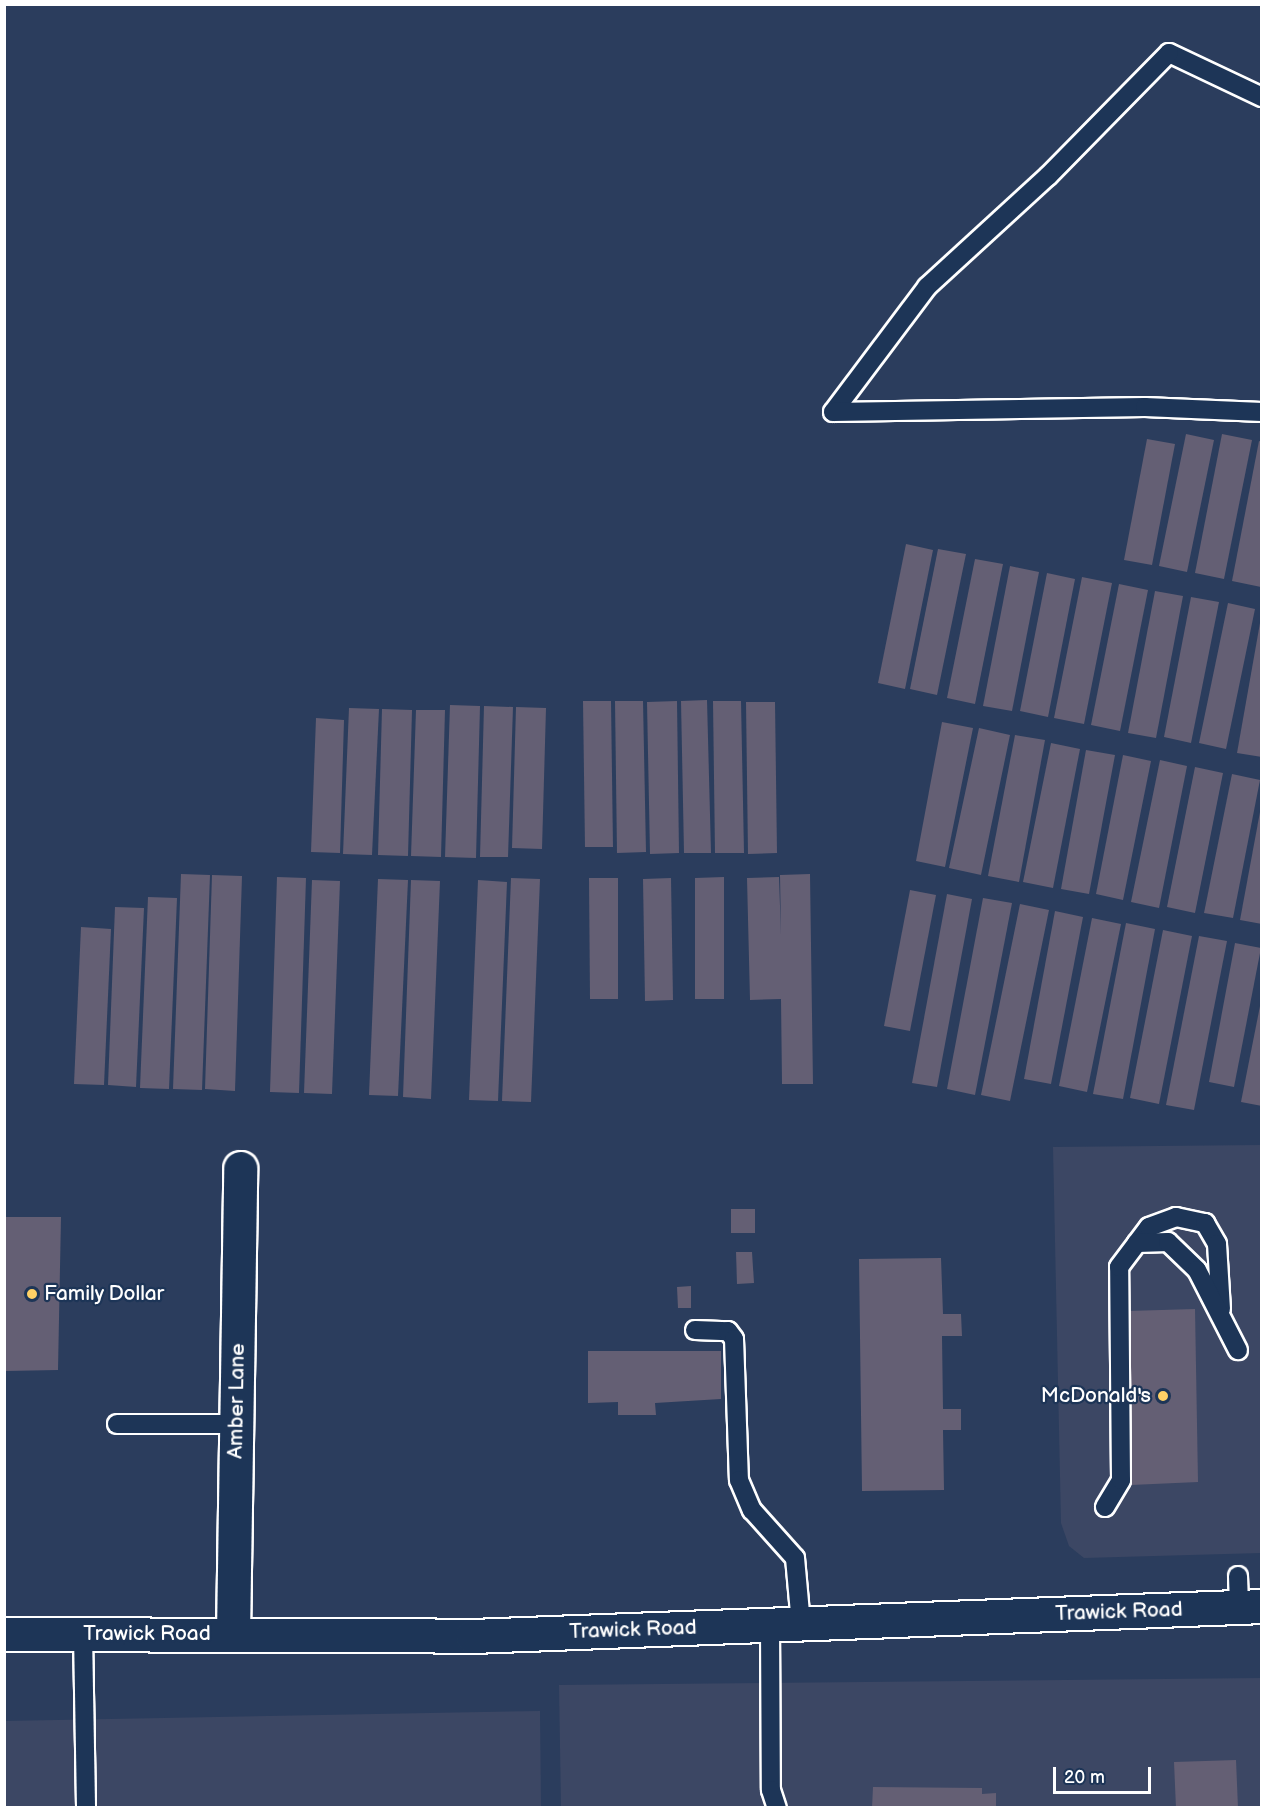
<!DOCTYPE html>
<style>
body{margin:0}
#map{position:relative;width:1266px;height:1812px;overflow:hidden;background:#2b3d5d;font-family:"Balsamiq Sans",sans-serif}
div>[style]{position:absolute}
.built>*{inset:0;background:#3c4764}
.building>*{inset:0;background:#645f74}
.roads{filter:drop-shadow(2px 0 #fff) drop-shadow(-2px 0 #fff) drop-shadow(0 2px #fff) drop-shadow(0 -2px #fff)}
.service>*{height:18px;margin:-9px;padding:0 9px;transform-origin:9px;border-radius:9px;background:#1d3557}
.minor>*{height:33px;margin:-16.5px;padding:0 16.5px;transform-origin:16.5px;border-radius:16.5px;background:#1d3557}
.tertiary>*{height:33px;margin:-16.5px;padding:0 16.5px;transform-origin:16.5px;border-radius:16.5px;background:#1d3557}
.dots>*{width:16px;height:16px;translate:-50% -50%;box-sizing:border-box;border:3px solid #1d3557;border-radius:50%}
span{translate:-50% -50%;white-space:nowrap;text-align:center;line-height:1.15;-webkit-text-stroke:4.5px #1d3557;paint-order:stroke}
.poi-label{font-size:21px;color:#fff}
.left{translate:0 -50%;text-align:left}
.right{translate:-100% -50%;text-align:right}
.street-label{font-size:21px;color:#fff}
.frame{position:absolute;inset:0;border:6px solid #fff;pointer-events:none}
.scale{position:absolute;left:1053px;top:1767px;width:98px;height:27px;box-sizing:border-box;border:3px solid #fff;border-top:0;padding-left:8px;font-size:18px;line-height:21px;white-space:nowrap;color:#fff;-webkit-text-stroke:4px #1d3557;paint-order:stroke}
</style>
<div id="map">
<div class="built">
<div style="clip-path:polygon(1261px 1145px,1261px 1553px,1084px 1558px,1069px 1546px,1061px 1523px,1053px 1147px)"></div>
<div style="clip-path:polygon(1261px 1678px,1261px 1807px,561px 1807px,559px 1685px)"></div>
<div style="clip-path:polygon(540px 1711px,541px 1807px,5px 1807px,4px 1721px)"></div>
</div>
<div class="building">
<div style="clip-path:polygon(1186px 434px,1214px 440px,1187px 572px,1159px 566px)"></div>
<div style="clip-path:polygon(1222px 434px,1252px 440px,1224px 579px,1195px 573px)"></div>
<div style="clip-path:polygon(1147px 439px,1175px 444px,1152px 565px,1124px 560px)"></div>
<div style="clip-path:polygon(1259px 441px,1262px 442px,1261px 587px,1232px 581px)"></div>
<div style="clip-path:polygon(906px 544px,933px 550px,905px 689px,878px 683px)"></div>
<div style="clip-path:polygon(938px 549px,966px 554px,937px 695px,910px 689px)"></div>
<div style="clip-path:polygon(975px 559px,1003px 564px,975px 704px,947px 698px)"></div>
<div style="clip-path:polygon(1010px 566px,1039px 572px,1012px 711px,983px 706px)"></div>
<div style="clip-path:polygon(1047px 573px,1075px 579px,1048px 717px,1020px 711px)"></div>
<div style="clip-path:polygon(1082px 577px,1112px 583px,1084px 724px,1054px 718px)"></div>
<div style="clip-path:polygon(1119px 584px,1148px 590px,1120px 731px,1091px 725px)"></div>
<div style="clip-path:polygon(1155px 591px,1183px 596px,1156px 738px,1128px 733px)"></div>
<div style="clip-path:polygon(1191px 597px,1219px 602px,1191px 743px,1164px 737px)"></div>
<div style="clip-path:polygon(1228px 603px,1255px 609px,1226px 749px,1199px 743px)"></div>
<div style="clip-path:polygon(1260px 623px,1262px 623px,1262px 757px,1237px 753px)"></div>
<div style="clip-path:polygon(707px 700px,711px 853px,684px 853px,681px 701px)"></div>
<div style="clip-path:polygon(583px 701px,611px 701px,613px 847px,585px 847px)"></div>
<div style="clip-path:polygon(615px 701px,643px 701px,646px 852px,617px 853px)"></div>
<div style="clip-path:polygon(677px 701px,679px 853px,650px 854px,647px 702px)"></div>
<div style="clip-path:polygon(713px 701px,741px 701px,744px 853px,715px 853px)"></div>
<div style="clip-path:polygon(746px 702px,775px 702px,777px 853px,748px 854px)"></div>
<div style="clip-path:polygon(450px 705px,480px 706px,476px 858px,445px 857px)"></div>
<div style="clip-path:polygon(484px 706px,513px 707px,508px 857px,480px 857px)"></div>
<div style="clip-path:polygon(516px 707px,546px 708px,542px 849px,512px 848px)"></div>
<div style="clip-path:polygon(349px 708px,379px 709px,372px 855px,343px 854px)"></div>
<div style="clip-path:polygon(382px 709px,412px 710px,408px 856px,378px 855px)"></div>
<div style="clip-path:polygon(416px 710px,445px 710px,441px 857px,411px 856px)"></div>
<div style="clip-path:polygon(316px 718px,344px 720px,340px 853px,311px 852px)"></div>
<div style="clip-path:polygon(942px 722px,973px 728px,945px 867px,916px 861px)"></div>
<div style="clip-path:polygon(979px 728px,1010px 735px,981px 875px,949px 868px)"></div>
<div style="clip-path:polygon(1015px 735px,1045px 740px,1019px 882px,988px 876px)"></div>
<div style="clip-path:polygon(1051px 743px,1080px 749px,1053px 888px,1023px 882px)"></div>
<div style="clip-path:polygon(1086px 750px,1115px 755px,1089px 894px,1061px 889px)"></div>
<div style="clip-path:polygon(1123px 755px,1151px 761px,1123px 900px,1096px 894px)"></div>
<div style="clip-path:polygon(1160px 760px,1187px 766px,1159px 908px,1131px 902px)"></div>
<div style="clip-path:polygon(1195px 767px,1223px 773px,1195px 913px,1167px 907px)"></div>
<div style="clip-path:polygon(1232px 774px,1260px 780px,1233px 918px,1204px 913px)"></div>
<div style="clip-path:polygon(1260px 812px,1262px 812px,1262px 924px,1240px 920px)"></div>
<div style="clip-path:polygon(181px 874px,210px 875px,202px 1090px,173px 1089px)"></div>
<div style="clip-path:polygon(810px 874px,813px 1084px,782px 1084px,781px 999px,750px 1000px,747px 878px,779px 877px,781px 935px,780px 875px)"></div>
<div style="clip-path:polygon(212px 875px,242px 876px,235px 1091px,205px 1089px)"></div>
<div style="clip-path:polygon(277px 877px,306px 878px,299px 1093px,270px 1092px)"></div>
<div style="clip-path:polygon(724px 877px,724px 999px,695px 999px,695px 878px)"></div>
<div style="clip-path:polygon(511px 878px,540px 879px,531px 1102px,502px 1101px)"></div>
<div style="clip-path:polygon(589px 878px,618px 878px,618px 999px,590px 999px)"></div>
<div style="clip-path:polygon(671px 878px,673px 1000px,645px 1001px,643px 879px)"></div>
<div style="clip-path:polygon(378px 879px,408px 880px,398px 1096px,369px 1095px)"></div>
<div style="clip-path:polygon(312px 880px,340px 881px,332px 1094px,304px 1093px)"></div>
<div style="clip-path:polygon(411px 880px,440px 881px,431px 1099px,403px 1097px)"></div>
<div style="clip-path:polygon(478px 880px,507px 882px,498px 1101px,469px 1100px)"></div>
<div style="clip-path:polygon(910px 890px,936px 895px,910px 1031px,884px 1026px)"></div>
<div style="clip-path:polygon(947px 894px,972px 899px,937px 1087px,912px 1083px)"></div>
<div style="clip-path:polygon(148px 897px,177px 898px,169px 1089px,140px 1088px)"></div>
<div style="clip-path:polygon(983px 898px,1012px 903px,975px 1095px,947px 1089px)"></div>
<div style="clip-path:polygon(1020px 904px,1049px 910px,1010px 1101px,981px 1095px)"></div>
<div style="clip-path:polygon(115px 907px,144px 908px,136px 1087px,108px 1085px)"></div>
<div style="clip-path:polygon(1055px 911px,1083px 917px,1051px 1084px,1024px 1079px)"></div>
<div style="clip-path:polygon(1092px 918px,1121px 924px,1087px 1092px,1059px 1086px)"></div>
<div style="clip-path:polygon(1126px 923px,1155px 929px,1123px 1099px,1093px 1094px)"></div>
<div style="clip-path:polygon(81px 927px,111px 929px,104px 1085px,74px 1084px)"></div>
<div style="clip-path:polygon(1163px 930px,1192px 936px,1159px 1104px,1130px 1098px)"></div>
<div style="clip-path:polygon(1199px 936px,1227px 941px,1194px 1110px,1166px 1105px)"></div>
<div style="clip-path:polygon(1235px 943px,1261px 948px,1234px 1087px,1209px 1082px)"></div>
<div style="clip-path:polygon(1260px 1006px,1262px 1006px,1262px 1106px,1241px 1102px)"></div>
<div style="clip-path:polygon(731px 1209px,755px 1209px,755px 1233px,731px 1233px)"></div>
<div style="clip-path:polygon(5px 1217px,61px 1217px,58px 1370px,5px 1371px)"></div>
<div style="clip-path:polygon(736px 1252px,752px 1252px,754px 1283px,737px 1284px)"></div>
<div style="clip-path:polygon(941px 1258px,943px 1314px,961px 1314px,962px 1336px,942px 1336px,943px 1409px,961px 1409px,961px 1430px,943px 1430px,944px 1490px,862px 1491px,859px 1259px)"></div>
<div style="clip-path:polygon(691px 1286px,691px 1308px,678px 1308px,677px 1287px)"></div>
<div style="clip-path:polygon(1195px 1309px,1198px 1482px,1131px 1485px,1128px 1311px)"></div>
<div style="clip-path:polygon(588px 1351px,721px 1351px,721px 1399px,655px 1403px,656px 1415px,618px 1415px,618px 1402px,588px 1403px)"></div>
<div style="clip-path:polygon(1236px 1760px,1238px 1808px,1176px 1808px,1174px 1762px)"></div>
<div style="clip-path:polygon(873px 1787px,982px 1788px,982px 1794px,996px 1793px,996px 1808px,872px 1808px)"></div>
</div>
<div class="roads">
<div class="service">
<div style="left:1262px;top:97px;width:103px;rotate:-154.7deg"></div>
<div style="left:1169px;top:53px;width:173px;rotate:134.5deg"></div>
<div style="left:1048px;top:176px;width:164px;rotate:137.5deg"></div>
<div style="left:927px;top:287px;width:156px;rotate:126.9deg"></div>
<div style="left:833px;top:412px;width:312px;rotate:-0.9deg"></div>
<div style="left:1145px;top:407px;width:117px;rotate:2.4deg"></div>
<div style="left:1137px;top:1243px;width:20px;rotate:-53deg"></div>
<div style="left:1149px;top:1227px;width:29px;rotate:-20deg"></div>
<div style="left:1176px;top:1217px;width:30px;rotate:12deg"></div>
<div style="left:1205px;top:1223px;width:24px;rotate:60deg"></div>
<div style="left:1217px;top:1244px;width:65px;rotate:86.5deg"></div>
<div style="left:695px;top:1330px;width:33px;rotate:2deg"></div>
<div style="left:728px;top:1331px;width:10px;rotate:53deg"></div>
<div style="left:734px;top:1339px;width:141px;rotate:88deg"></div>
<div style="left:739px;top:1480px;width:33px;rotate:67deg"></div>
<div style="left:752px;top:1510px;width:64px;rotate:48.1deg"></div>
<div style="left:795px;top:1558px;width:66px;rotate:84.8deg"></div>
<div style="left:117px;top:1424px;width:119px"></div>
<div style="left:1105px;top:1507px;width:31px;rotate:-59deg"></div>
<div style="left:1121px;top:1480px;width:213px;rotate:-90.5deg"></div>
<div style="left:1119px;top:1267px;width:30px;rotate:-53deg"></div>
<div style="left:1137px;top:1243px;width:31px;rotate:-2deg"></div>
<div style="left:1168px;top:1242px;width:40px;rotate:44deg"></div>
<div style="left:1197px;top:1270px;width:90px;rotate:62.9deg"></div>
<div style="left:1238px;top:1576px;width:31px;rotate:88deg"></div>
<div style="left:770px;top:1625px;width:165px;rotate:89.7deg"></div>
<div style="left:771px;top:1790px;width:19px;rotate:72deg"></div>
<div style="left:83px;top:1634px;width:174px;rotate:89deg"></div>
</div>
<div class="minor">
<div style="left:233px;top:1634px;width:466px;rotate:-89.1deg"></div>
</div>
<div class="tertiary">
<div style="left:4px;top:1634px;width:468px;rotate:0.2deg"></div>
<div style="left:472px;top:1636px;width:791px;rotate:-2.17deg"></div>
</div>
</div>
<div class="dots">
<div style="left:32px;top:1294px;background:#ffd166"></div>
<div style="left:1163px;top:1396px;background:#ffd166"></div>
</div>
<div class="poi-label">
<span class="left" style="left:44px;top:1294px">Family Dollar</span>
<span class="right" style="left:1151px;top:1396px">McDonald's</span>
</div>
<div class="street-label">
<span style="left:237px;top:1401px;rotate:-89deg">Amber Lane</span>
<span style="left:1119px;top:1612px;rotate:-2deg">Trawick Road</span>
<span style="left:633px;top:1630px;rotate:-2deg">Trawick Road</span>
<span style="left:147px;top:1634px">Trawick Road</span>
</div>
<div class="frame"></div>
<div class="scale">20 m</div>
</div>
